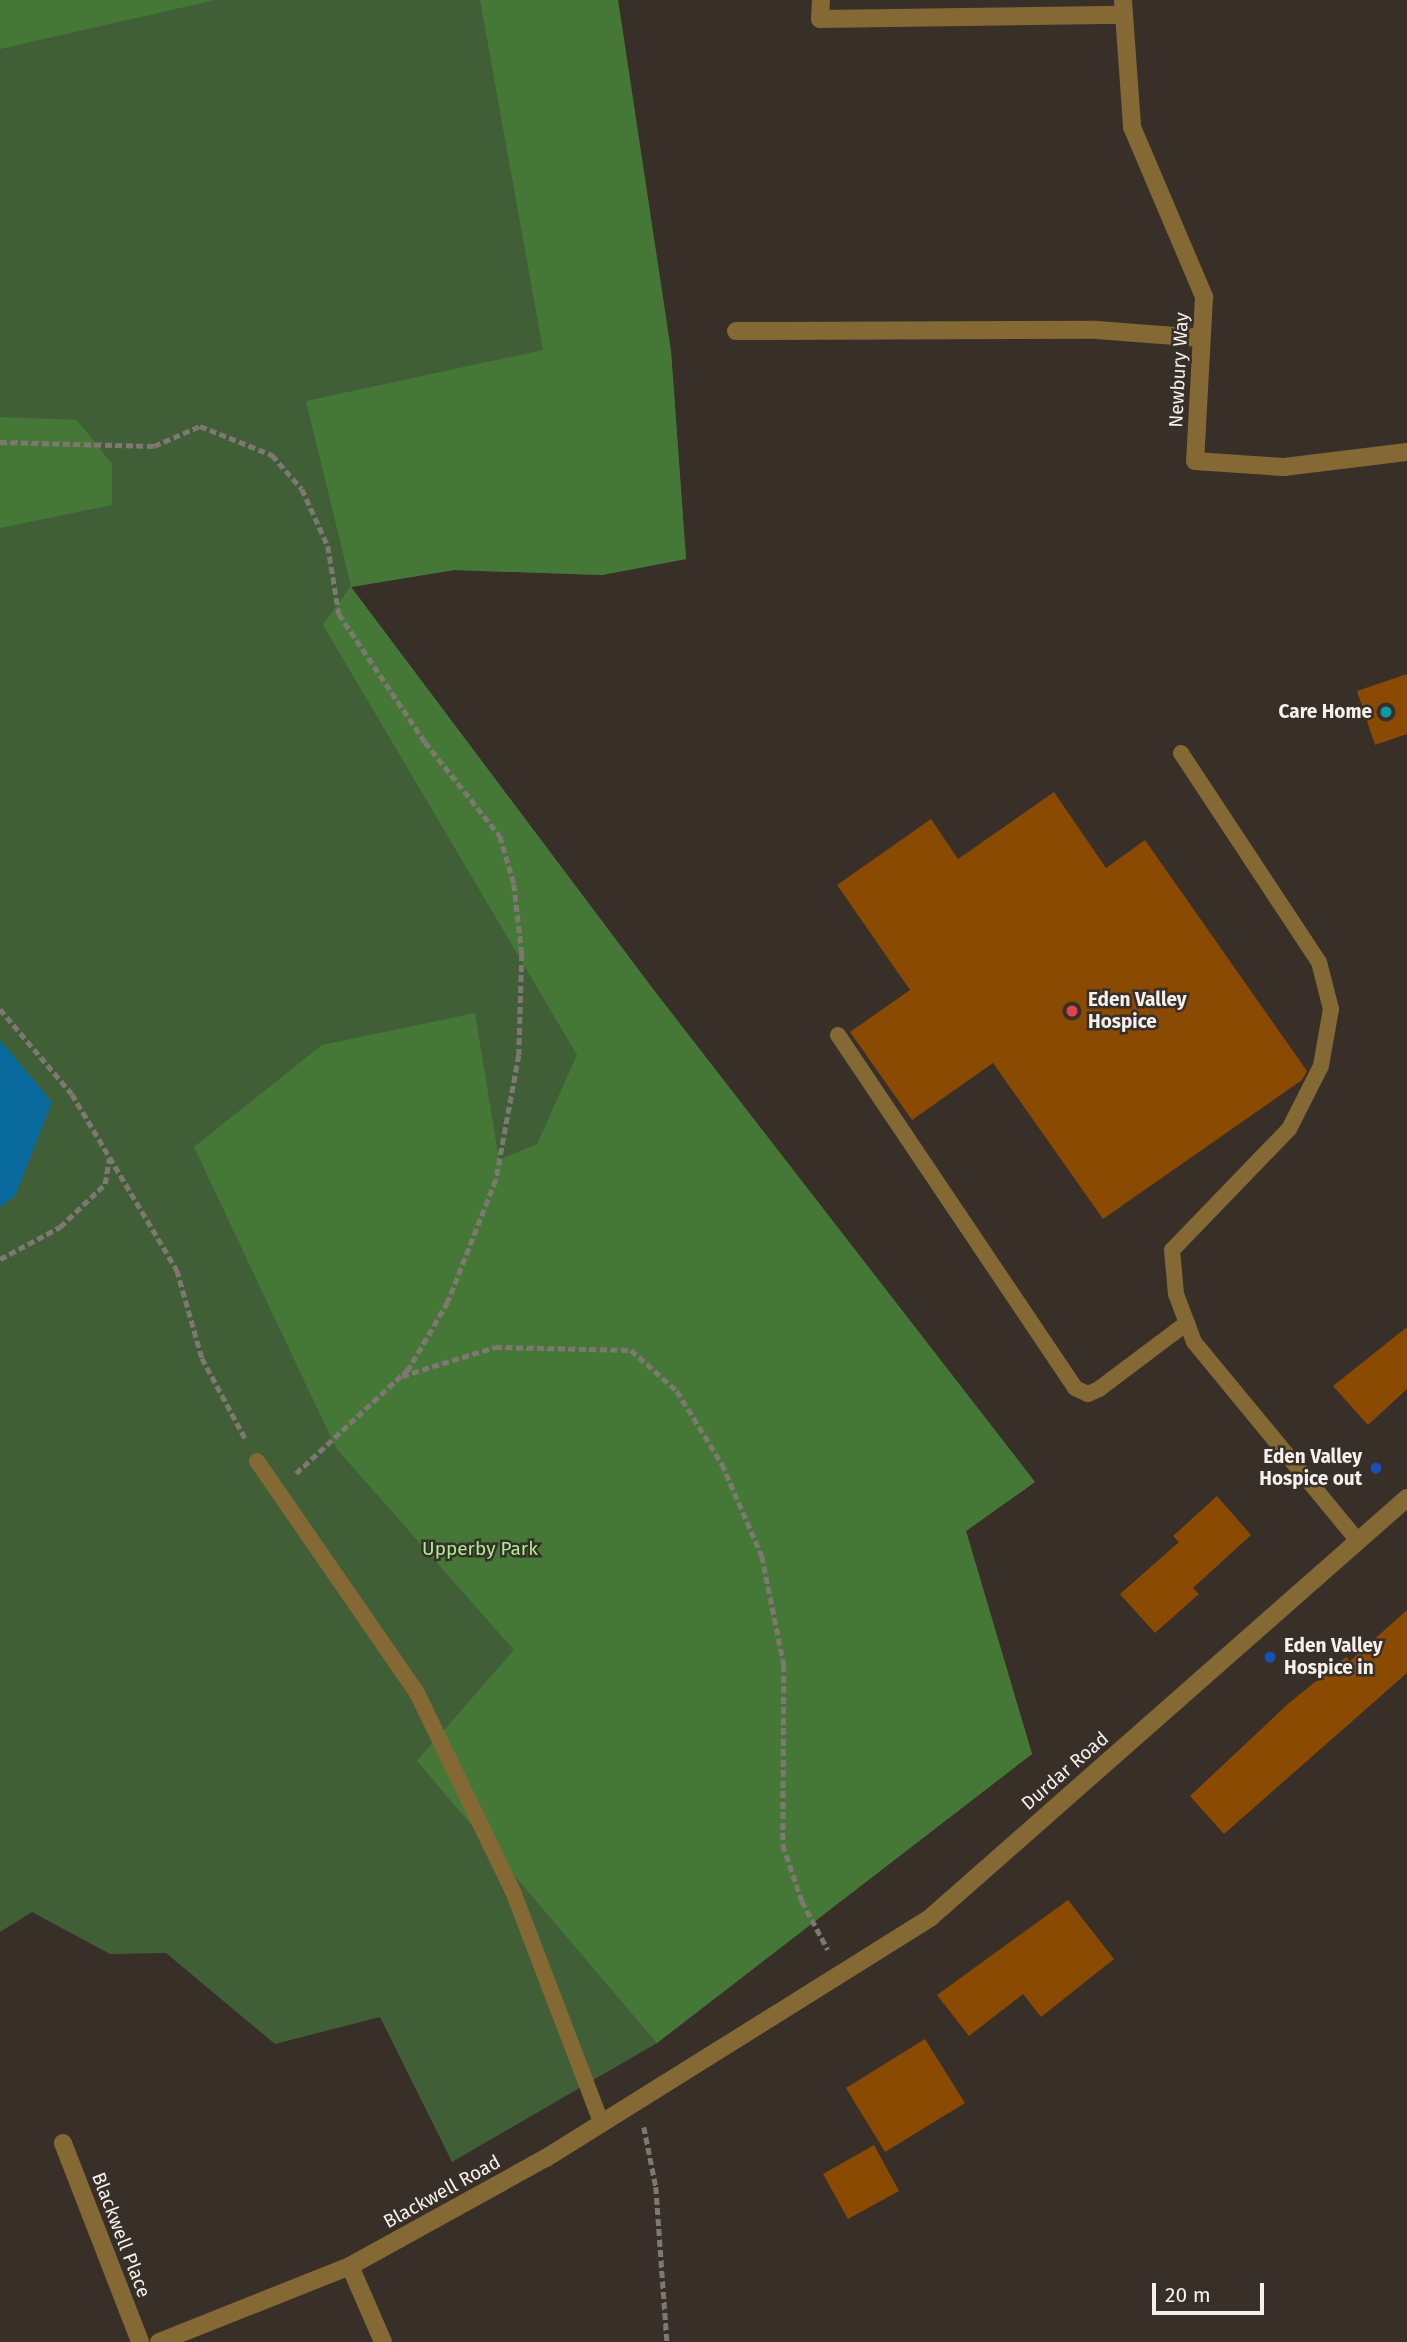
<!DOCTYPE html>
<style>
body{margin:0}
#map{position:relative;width:1407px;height:2342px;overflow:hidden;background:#372f28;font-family:"Fira Sans",sans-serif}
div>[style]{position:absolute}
.green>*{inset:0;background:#405f37}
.forest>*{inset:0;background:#457836}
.water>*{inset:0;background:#096b9d}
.building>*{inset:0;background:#8a4a02}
.path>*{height:4.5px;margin-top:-2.25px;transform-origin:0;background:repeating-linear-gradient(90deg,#7f7872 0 7px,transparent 0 10.5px)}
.service>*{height:16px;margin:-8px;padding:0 8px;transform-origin:8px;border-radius:8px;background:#846935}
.minor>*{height:18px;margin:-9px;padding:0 9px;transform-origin:9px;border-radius:9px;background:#846935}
.tertiary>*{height:18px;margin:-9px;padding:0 9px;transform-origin:9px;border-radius:9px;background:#846935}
.dots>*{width:19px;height:19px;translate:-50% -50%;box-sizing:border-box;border:4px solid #372f28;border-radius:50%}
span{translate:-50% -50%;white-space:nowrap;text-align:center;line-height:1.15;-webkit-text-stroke:5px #372f28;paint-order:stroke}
.street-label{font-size:19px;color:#f6f0ec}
.poi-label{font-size:19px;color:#f6f0ec;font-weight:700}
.right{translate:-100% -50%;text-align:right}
.left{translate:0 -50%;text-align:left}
.park-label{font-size:19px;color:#a7ef92}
.scale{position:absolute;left:1152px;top:2283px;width:112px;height:32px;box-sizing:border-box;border:4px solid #f6f0ec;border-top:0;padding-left:9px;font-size:21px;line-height:24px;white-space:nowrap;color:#f6f0ec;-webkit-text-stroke:5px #372f28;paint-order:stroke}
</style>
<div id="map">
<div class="green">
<div style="clip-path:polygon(0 0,618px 0,671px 351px,686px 559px,602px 575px,454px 570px,351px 587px,653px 989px,1035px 1482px,966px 1531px,1032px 1754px,657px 2043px,452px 2162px,380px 2017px,275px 2044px,166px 1953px,110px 1954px,32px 1912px,0 1932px)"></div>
</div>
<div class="forest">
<div style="clip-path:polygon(0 0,215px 0,0 49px)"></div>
<div style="clip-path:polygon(480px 0,618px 0,671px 351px,686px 559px,602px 575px,454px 570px,351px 587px,653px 989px,1035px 1482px,966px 1531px,1032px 1754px,657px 2043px,417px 1761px,514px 1650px,336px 1448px,194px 1147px,322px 1045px,475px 1013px,499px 1160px,537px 1144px,577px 1055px,323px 625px,351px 586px,306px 401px,543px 350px)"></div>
<div style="clip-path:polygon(0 417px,77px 420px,112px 464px,112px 505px,0 528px)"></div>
</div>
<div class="water">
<div style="clip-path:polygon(0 1040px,52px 1102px,15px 1196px,0 1207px)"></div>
</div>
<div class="building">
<div style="clip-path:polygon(1407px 674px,1407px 734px,1375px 745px,1357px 691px)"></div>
<div style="clip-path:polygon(1054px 792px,1106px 868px,1145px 840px,1307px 1071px,1302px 1080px,1103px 1219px,993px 1063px,912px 1120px,850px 1032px,910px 990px,837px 885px,931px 819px,958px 859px)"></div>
<div style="clip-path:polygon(1407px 1327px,1407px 1389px,1368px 1425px,1333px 1386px)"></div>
<div style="clip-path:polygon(1217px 1496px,1251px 1535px,1193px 1588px,1199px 1594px,1155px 1633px,1120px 1594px,1179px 1542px,1173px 1536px)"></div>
<div style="clip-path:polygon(1407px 1610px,1407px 1673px,1224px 1834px,1190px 1796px,1289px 1703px,1346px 1657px,1350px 1661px)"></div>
<div style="clip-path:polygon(1068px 1900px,1114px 1959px,1041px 2017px,1023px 1994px,969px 2036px,937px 1995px)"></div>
<div style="clip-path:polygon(925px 2039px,965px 2103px,885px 2152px,846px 2088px)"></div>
<div style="clip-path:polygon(874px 2145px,899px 2191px,848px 2219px,823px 2174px)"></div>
</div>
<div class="path">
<div style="left:0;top:442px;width:154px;rotate:1.5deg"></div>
<div style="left:154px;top:446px;width:50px;rotate:-23.5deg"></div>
<div style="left:200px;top:426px;width:78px;rotate:21.9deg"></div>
<div style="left:272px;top:455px;width:45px;rotate:48.6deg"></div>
<div style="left:302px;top:489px;width:63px;rotate:65.5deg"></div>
<div style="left:328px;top:546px;width:69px;rotate:80.8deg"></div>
<div style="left:339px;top:614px;width:154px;rotate:56.1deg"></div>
<div style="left:425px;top:742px;width:120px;rotate:51.4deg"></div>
<div style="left:500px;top:836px;width:50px;rotate:73.7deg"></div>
<div style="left:514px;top:884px;width:70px;rotate:83.5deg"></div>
<div style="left:522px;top:954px;width:101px;rotate:91.7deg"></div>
<div style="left:519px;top:1055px;width:127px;rotate:100.4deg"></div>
<div style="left:496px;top:1180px;width:131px;rotate:111.5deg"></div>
<div style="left:448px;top:1302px;width:78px;rotate:120.2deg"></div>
<div style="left:409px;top:1369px;width:154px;rotate:137.1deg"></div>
<div style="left:0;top:1009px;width:111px;rotate:49.7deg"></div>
<div style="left:72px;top:1094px;width:205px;rotate:59.2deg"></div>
<div style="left:177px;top:1270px;width:91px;rotate:74.1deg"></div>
<div style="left:202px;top:1358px;width:91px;rotate:61.7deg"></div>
<div style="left:0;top:1259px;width:68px;rotate:-28.1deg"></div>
<div style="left:60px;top:1227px;width:62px;rotate:-43.7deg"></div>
<div style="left:105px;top:1184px;width:26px;rotate:-81deg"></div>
<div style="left:402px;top:1376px;width:97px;rotate:-17.3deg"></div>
<div style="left:495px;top:1347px;width:136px;rotate:1.3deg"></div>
<div style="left:631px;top:1350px;width:62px;rotate:41.7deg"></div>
<div style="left:677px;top:1391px;width:86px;rotate:58.3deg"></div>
<div style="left:722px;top:1464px;width:100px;rotate:66.5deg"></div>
<div style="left:762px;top:1556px;width:111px;rotate:78.6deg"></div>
<div style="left:784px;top:1665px;width:180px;rotate:90.3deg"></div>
<div style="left:783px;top:1845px;width:59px;rotate:71.3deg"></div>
<div style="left:802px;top:1901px;width:55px;rotate:62deg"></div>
<div style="left:644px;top:2127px;width:61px;rotate:78.7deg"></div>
<div style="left:656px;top:2187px;width:155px;rotate:85.9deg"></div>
</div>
<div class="service">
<div style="left:1181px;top:753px;width:250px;rotate:56.6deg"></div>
<div style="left:1319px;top:962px;width:49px;rotate:75.7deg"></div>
<div style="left:1331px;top:1009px;width:58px;rotate:100deg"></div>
<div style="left:1321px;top:1066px;width:71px;rotate:116.9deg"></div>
<div style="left:1289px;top:1129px;width:168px;rotate:134deg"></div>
<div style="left:1172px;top:1250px;width:44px;rotate:84.8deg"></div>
<div style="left:1176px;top:1294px;width:51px;rotate:69.4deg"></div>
<div style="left:1194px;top:1342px;width:258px;rotate:50.5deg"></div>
<div style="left:838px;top:1035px;width:425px;rotate:56.1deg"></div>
<div style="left:1075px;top:1388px;width:14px;rotate:25deg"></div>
<div style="left:1088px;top:1394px;width:12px;rotate:-24deg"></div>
<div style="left:1099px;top:1389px;width:110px;rotate:-36.9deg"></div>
<div style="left:257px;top:1461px;width:282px;rotate:55.4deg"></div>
<div style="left:417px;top:1693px;width:223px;rotate:64.2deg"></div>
<div style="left:514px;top:1894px;width:246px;rotate:69.1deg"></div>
</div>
<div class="minor">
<div style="left:821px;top:0;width:19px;rotate:93deg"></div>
<div style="left:820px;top:19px;width:302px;rotate:-0.8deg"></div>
<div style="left:1123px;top:0;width:127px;rotate:85.9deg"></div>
<div style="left:1132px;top:127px;width:185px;rotate:67deg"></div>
<div style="left:1204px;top:297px;width:164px;rotate:93.1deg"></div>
<div style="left:1195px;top:461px;width:89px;rotate:3.9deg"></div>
<div style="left:1284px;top:467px;width:124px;rotate:-7deg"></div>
<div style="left:736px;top:331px;width:361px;rotate:-0.2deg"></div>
<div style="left:1097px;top:330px;width:104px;rotate:4.4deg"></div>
<div style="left:63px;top:2143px;width:213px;rotate:68.8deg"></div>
<div style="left:350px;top:2266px;width:83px;rotate:66.5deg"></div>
</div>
<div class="tertiary">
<div style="left:159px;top:2342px;width:206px;rotate:-21.7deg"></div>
<div style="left:350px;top:2266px;width:224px;rotate:-28.9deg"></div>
<div style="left:546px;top:2158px;width:454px;rotate:-32deg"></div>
<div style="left:931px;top:1917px;width:634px;rotate:-41.36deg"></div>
</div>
<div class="dots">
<div style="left:1386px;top:712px;background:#0f9aa8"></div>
<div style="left:1072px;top:1011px;background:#e0444e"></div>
<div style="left:1376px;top:1468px;background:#1a4fb4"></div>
<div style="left:1270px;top:1657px;background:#1a4fb4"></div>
</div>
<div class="street-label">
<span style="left:1179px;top:370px;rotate:-87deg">Newbury Way</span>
<span style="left:1065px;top:1771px;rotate:-41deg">Durdar Road</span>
<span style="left:442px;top:2192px;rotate:-29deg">Blackwell Road</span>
<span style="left:121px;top:2235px;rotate:69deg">Blackwell Place</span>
</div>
<div class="poi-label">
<span class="right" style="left:1372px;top:712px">Care Home</span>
<span class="left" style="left:1088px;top:1011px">Eden Valley<br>Hospice</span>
<span class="right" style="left:1362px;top:1468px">Eden Valley<br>Hospice out</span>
<span class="left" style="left:1284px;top:1657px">Eden Valley<br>Hospice in</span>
</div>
<div class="park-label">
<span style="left:480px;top:1549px">Upperby Park</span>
</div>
<div class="scale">20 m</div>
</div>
